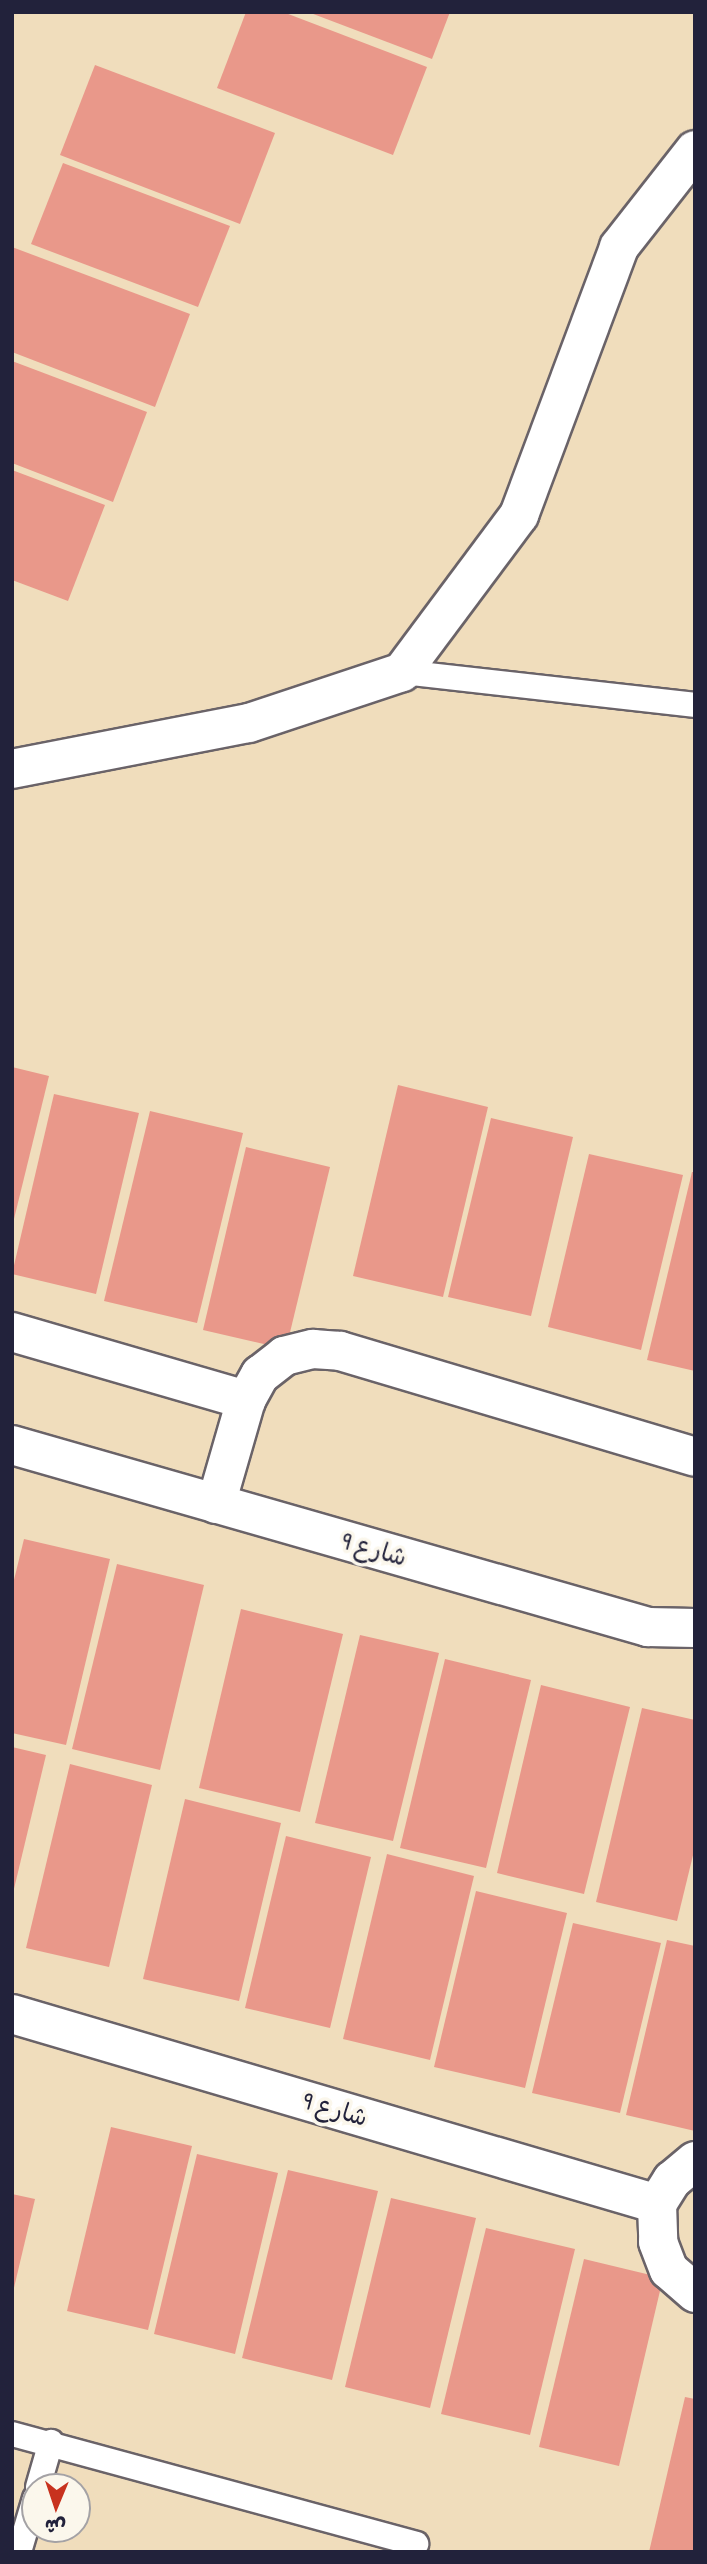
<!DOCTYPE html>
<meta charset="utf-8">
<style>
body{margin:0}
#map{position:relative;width:707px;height:2564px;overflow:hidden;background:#f0ddbc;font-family:"Patrick Hand","Playpen Sans Arabic",sans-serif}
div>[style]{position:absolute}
.building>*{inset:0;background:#e9988a}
.roads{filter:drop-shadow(2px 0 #6a6368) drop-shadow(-2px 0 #6a6368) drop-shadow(0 2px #6a6368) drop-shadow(0 -2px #6a6368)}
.lane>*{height:24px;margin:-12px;padding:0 12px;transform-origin:12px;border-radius:12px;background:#fff}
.street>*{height:38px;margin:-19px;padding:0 19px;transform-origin:19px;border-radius:19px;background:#fff}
span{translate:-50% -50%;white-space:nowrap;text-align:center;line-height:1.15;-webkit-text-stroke:7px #fbf7ec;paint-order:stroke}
.street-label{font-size:24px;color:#22223b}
.frame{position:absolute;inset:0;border:14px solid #22223b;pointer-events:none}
.north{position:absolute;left:21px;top:2473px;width:70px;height:70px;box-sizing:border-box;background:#fbf7ec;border:2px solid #a4a2a5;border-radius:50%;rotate:182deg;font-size:19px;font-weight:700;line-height:28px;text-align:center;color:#22223b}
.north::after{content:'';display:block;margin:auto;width:24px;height:32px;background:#c8321e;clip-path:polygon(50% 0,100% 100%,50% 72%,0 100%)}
</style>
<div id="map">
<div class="building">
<div style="clip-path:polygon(246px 12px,283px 12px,427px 67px,393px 155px,217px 88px)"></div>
<div style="clip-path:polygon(308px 12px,450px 12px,432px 59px)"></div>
<div style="clip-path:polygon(95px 65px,275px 133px,240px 224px,60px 155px)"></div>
<div style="clip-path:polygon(63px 163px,230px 226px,198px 307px,31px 244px)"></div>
<div style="clip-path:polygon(12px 247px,190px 314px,155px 407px,12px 352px)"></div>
<div style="clip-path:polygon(12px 361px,147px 412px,113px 502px,12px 463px)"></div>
<div style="clip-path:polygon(12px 470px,105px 505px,68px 601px,12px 580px)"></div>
<div style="clip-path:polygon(12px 1067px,49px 1076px,13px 1223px,12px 1223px)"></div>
<div style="clip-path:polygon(398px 1085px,488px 1107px,443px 1297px,353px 1276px)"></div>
<div style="clip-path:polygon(54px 1094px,139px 1113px,96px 1294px,12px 1274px)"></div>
<div style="clip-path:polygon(150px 1111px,243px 1133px,197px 1323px,104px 1301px)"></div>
<div style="clip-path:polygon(491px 1118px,573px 1137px,531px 1316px,448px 1297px)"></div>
<div style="clip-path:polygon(246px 1147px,330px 1167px,286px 1349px,203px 1330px)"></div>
<div style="clip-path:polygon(589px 1154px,683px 1175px,641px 1350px,548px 1327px)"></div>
<div style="clip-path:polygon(692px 1172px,695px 1172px,695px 1371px,647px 1360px)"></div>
<div style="clip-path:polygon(24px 1539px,110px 1559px,66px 1745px,12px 1733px,12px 1588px)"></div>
<div style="clip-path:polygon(117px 1564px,204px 1585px,160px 1770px,72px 1749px)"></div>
<div style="clip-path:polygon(241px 1609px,343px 1634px,300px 1812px,199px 1788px)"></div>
<div style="clip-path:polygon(360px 1635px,439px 1653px,393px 1841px,315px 1823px)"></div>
<div style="clip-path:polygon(445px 1659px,531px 1680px,486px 1868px,400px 1848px)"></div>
<div style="clip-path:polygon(541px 1685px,630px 1707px,584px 1894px,497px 1873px)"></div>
<div style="clip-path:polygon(642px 1708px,695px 1720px,695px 1847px,677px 1921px,596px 1902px)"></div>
<div style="clip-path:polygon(12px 1747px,46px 1755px,13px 1893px,12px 1893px)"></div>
<div style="clip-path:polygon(70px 1764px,152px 1785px,109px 1967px,26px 1948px)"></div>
<div style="clip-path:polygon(185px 1799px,281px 1823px,239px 2001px,143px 1979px)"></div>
<div style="clip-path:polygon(286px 1836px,371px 1857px,330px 2028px,245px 2008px)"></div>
<div style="clip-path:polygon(387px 1854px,474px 1876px,430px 2060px,343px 2039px)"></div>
<div style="clip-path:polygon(476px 1891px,567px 1913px,525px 2088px,434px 2067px)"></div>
<div style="clip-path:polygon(573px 1923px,661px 1943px,620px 2113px,532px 2093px)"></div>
<div style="clip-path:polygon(667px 1940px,695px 1946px,695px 2131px,626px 2115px)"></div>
<div style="clip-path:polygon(111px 2127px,192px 2146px,148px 2330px,67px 2311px)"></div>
<div style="clip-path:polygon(197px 2154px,278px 2173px,235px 2354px,154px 2334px)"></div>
<div style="clip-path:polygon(288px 2170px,378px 2191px,332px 2380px,242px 2358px)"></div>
<div style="clip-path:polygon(12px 2194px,35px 2199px,13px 2292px,12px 2292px)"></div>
<div style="clip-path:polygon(391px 2198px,476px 2218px,430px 2408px,345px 2387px)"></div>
<div style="clip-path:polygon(486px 2228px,575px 2249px,530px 2435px,441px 2414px)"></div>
<div style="clip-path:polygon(584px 2259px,663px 2278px,619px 2466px,539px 2447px)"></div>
<div style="clip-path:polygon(685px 2397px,695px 2399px,695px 2552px,649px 2552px)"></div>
</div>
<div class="roads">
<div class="lane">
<div style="left:402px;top:672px;width:295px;rotate:6.4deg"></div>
<div style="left:12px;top:2434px;width:419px;rotate:15.2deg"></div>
<div style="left:38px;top:2487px;width:47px;rotate:-73.9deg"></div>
<div style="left:19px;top:2552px;width:56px;rotate:-73.5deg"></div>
</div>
<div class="street">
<div style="left:12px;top:769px;width:241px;rotate:-11deg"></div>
<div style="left:249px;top:723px;width:161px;rotate:-18.4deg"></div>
<div style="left:402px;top:672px;width:196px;rotate:-53.3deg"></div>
<div style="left:519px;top:515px;width:286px;rotate:-69.5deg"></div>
<div style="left:619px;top:247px;width:123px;rotate:-51.9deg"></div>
<div style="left:12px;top:1332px;width:244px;rotate:16.2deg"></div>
<div style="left:12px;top:1445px;width:662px;rotate:15.97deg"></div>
<div style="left:648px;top:1627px;width:47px;rotate:1.2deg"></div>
<div style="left:216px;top:1504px;width:108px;rotate:-73.9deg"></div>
<div style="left:246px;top:1400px;width:29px;rotate:-61deg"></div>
<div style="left:260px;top:1375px;width:31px;rotate:-38deg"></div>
<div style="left:284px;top:1356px;width:30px;rotate:-14deg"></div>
<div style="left:313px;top:1349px;width:27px;rotate:4deg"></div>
<div style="left:340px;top:1351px;width:370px;rotate:16.6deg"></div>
<div style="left:12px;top:2014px;width:672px;rotate:16.41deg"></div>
<div style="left:695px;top:2161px;width:30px;rotate:140deg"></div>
<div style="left:672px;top:2180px;width:28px;rotate:122deg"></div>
<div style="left:657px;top:2204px;width:38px;rotate:88deg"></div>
<div style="left:658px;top:2242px;width:30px;rotate:69deg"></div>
<div style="left:669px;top:2270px;width:35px;rotate:41deg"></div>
</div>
</div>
<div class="street-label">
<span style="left:374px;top:1549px;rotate:16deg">شارع 9</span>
<span style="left:335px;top:2109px;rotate:16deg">شارع 9</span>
</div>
<div class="frame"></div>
<div class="north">ش</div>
</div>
